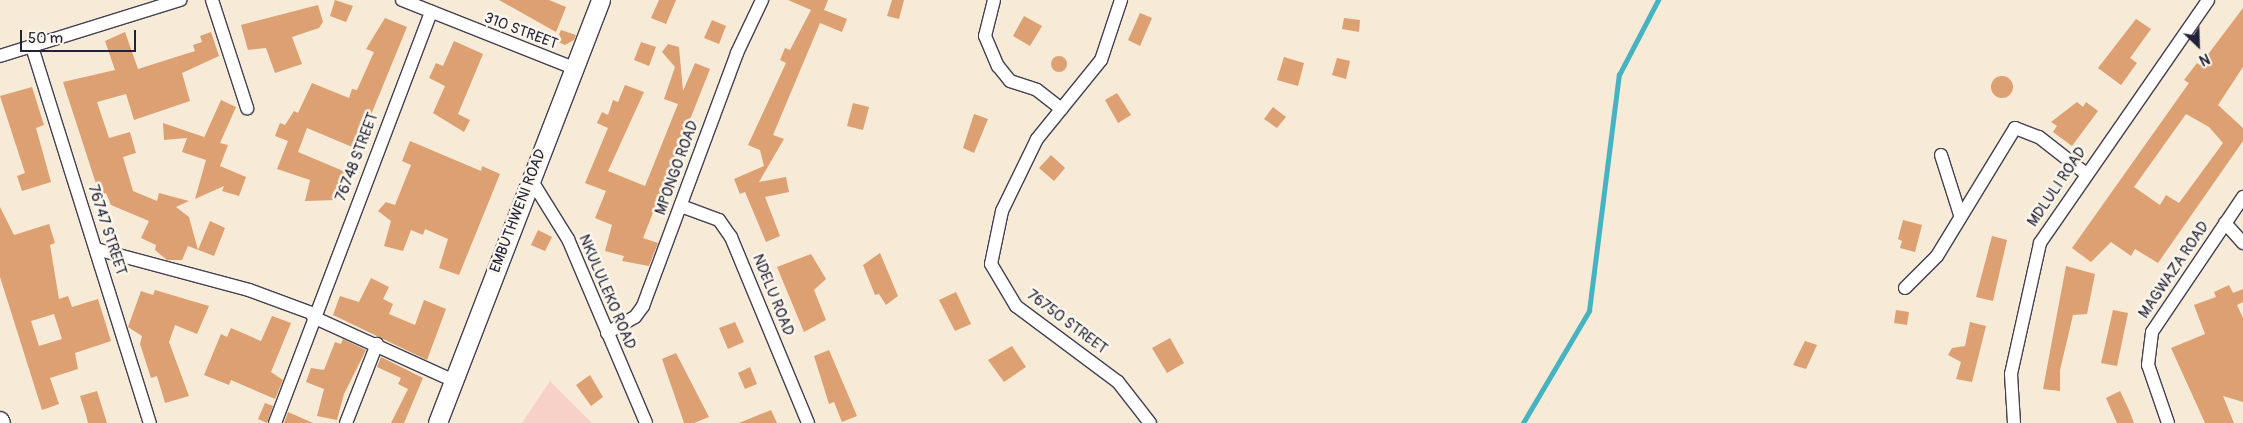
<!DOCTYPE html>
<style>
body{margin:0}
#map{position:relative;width:2243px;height:423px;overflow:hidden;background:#f7ead6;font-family:Pangolin,sans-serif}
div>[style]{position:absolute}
.built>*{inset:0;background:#f7d1c7}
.stream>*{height:4.5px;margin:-2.25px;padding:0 2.25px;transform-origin:2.25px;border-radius:2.25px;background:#45b3c1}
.building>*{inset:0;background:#dca072}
.round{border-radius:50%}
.roads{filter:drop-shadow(1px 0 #424052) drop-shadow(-1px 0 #424052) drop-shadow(0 1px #424052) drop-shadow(0 -1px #424052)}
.street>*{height:12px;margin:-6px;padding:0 6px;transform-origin:6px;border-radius:6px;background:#fff}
.secondary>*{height:18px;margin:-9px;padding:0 9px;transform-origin:9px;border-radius:9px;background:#fff}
span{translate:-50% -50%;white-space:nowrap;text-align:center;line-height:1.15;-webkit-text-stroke:5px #fbf7ec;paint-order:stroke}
.street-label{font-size:15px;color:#22223b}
.north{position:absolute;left:2173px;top:20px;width:50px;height:50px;-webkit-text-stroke:4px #fbf7ec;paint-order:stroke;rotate:156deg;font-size:14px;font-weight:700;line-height:20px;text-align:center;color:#22223b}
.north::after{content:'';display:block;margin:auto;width:18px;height:22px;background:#22223b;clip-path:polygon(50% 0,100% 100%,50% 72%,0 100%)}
.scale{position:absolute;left:20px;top:30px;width:116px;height:22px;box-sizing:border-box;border:2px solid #22223b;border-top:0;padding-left:6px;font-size:15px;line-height:18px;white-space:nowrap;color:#22223b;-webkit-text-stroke:4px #fbf7ec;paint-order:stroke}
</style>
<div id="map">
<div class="built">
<div style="clip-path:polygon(550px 381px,592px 423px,522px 423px)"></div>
</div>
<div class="stream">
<div style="left:1523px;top:423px;width:130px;rotate:-59.5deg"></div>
<div style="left:1589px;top:311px;width:238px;rotate:-82.8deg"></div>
<div style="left:1619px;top:75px;width:85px;rotate:-62.5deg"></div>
</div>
<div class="building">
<div style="clip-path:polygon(335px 0,353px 6px,346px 22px,330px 16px)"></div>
<div style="clip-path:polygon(499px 0,549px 0,566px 7px,556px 32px)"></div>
<div style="clip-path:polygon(659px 0,676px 0,666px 24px,651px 18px)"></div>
<div style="clip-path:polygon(788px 0,828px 0,824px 10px,847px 19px,842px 32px,820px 23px,773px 135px,784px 139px,759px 182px,786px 177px,789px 192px,765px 197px,780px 236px,766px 242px,745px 192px,740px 194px,734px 179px,764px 166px,760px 150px,748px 145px,786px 63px,780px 60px,785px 48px,790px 50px,811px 10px)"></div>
<div style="clip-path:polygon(892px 0,904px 0,899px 19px,887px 16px)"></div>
<div style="clip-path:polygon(318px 5px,323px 22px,319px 28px,292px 37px,302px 64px,275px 73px,266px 48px,248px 50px,241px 25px)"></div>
<div style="clip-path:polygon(evenodd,2243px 8px,2243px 67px,2218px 105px,2243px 128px,2243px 141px,2158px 263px,2135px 249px,2131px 256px,2111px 242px,2091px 262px,2072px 248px,2189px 83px,2184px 80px,2197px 63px,2200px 65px,2243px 8px,2186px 114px,2209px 127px,2223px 143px,2179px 203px,2166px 195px,2160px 205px,2134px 187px,2186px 114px)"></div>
<div style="clip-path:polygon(1140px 13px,1152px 18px,1140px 46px,1128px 40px)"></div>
<div style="clip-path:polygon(1024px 16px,1042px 26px,1030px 46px,1013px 36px)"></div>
<div style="clip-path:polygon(385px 18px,407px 27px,357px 149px,307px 128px,298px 152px,348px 173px,337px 200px,305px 201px,310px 180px,277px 169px,288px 141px,275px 136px,280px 123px,285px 125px,294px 111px,298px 113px,312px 83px,349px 98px,352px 89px,357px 90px,374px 52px,366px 49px)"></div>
<div style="clip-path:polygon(1344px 18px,1360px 20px,1359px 32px,1342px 29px)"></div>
<div style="clip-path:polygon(2136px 19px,2151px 29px,2130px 58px,2137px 63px,2121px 85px,2098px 68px)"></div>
<div style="clip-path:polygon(712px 20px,726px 26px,719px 44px,704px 38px)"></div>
<div style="clip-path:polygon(561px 30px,576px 35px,574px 40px,565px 45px,556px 41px)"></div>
<div style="clip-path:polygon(125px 32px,138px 69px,195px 51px,193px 45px,202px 42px,200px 36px,211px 32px,219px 56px,182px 73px,190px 101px,134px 120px,126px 94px,97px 102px,109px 138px,130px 132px,136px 153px,123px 157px,133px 191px,157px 201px,159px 193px,189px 201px,176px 207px,189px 217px,198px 250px,210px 221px,225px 228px,214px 256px,188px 246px,182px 260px,167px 260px,155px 250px,156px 245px,141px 238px,149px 221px,111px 205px,106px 193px,100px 196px,63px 82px,115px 70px,105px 41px)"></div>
<div style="clip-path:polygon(454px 41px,483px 54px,458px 114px,470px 120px,464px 132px,433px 113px,445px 86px,429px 78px,436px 63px,443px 66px)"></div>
<div style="clip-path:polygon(641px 42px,656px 47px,649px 66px,634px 60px)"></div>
<div style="clip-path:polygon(668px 44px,679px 47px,683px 91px,695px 63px,710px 69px,643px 238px,658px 243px,649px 266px,622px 261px,624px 256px,605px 251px,612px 225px,595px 218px,606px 191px,585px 183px,608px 128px,597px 123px,602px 112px,608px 115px,613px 100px,618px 102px,625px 85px,644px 92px,608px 171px,645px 186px,678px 104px,664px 99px,675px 67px,662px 52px)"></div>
<div class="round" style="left:1051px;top:56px;width:16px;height:16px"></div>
<div style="clip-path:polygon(1284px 57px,1304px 63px,1298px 86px,1277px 80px)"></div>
<div style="clip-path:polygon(1337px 58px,1350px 61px,1346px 79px,1332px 75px)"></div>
<div class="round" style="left:1991px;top:76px;width:22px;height:22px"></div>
<div style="clip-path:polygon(32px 87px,44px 125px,36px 128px,51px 182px,22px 191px,17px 176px,25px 173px,0 96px)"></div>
<div style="clip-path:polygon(1117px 93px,1131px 115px,1118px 123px,1105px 100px)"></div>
<div style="clip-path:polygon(221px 100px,236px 107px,220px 143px,228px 145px,220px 166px,246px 177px,239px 196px,222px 191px,224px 186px,195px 199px,206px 160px,182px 152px,187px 138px,164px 140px,163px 123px,204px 137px,203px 140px)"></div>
<div style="clip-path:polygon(2077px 102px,2083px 107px,2086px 102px,2098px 111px,2072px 146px,2053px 132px,2057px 126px,2051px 122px)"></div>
<div style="clip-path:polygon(853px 103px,869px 107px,863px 130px,847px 126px)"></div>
<div style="clip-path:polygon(1273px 107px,1286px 117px,1277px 128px,1264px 119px)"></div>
<div style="clip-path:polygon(974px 114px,988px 119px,974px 153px,963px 148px)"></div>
<div style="clip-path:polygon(410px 141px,481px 171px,482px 166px,500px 174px,459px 275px,439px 268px,448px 239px,425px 229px,423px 235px,411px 230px,403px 251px,384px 246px,391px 221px,378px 211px,386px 202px,395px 205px,411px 165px,402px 161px)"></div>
<div style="clip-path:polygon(1051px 155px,1065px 168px,1054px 181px,1039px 168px)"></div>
<div style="clip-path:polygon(evenodd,0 207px,14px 235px,49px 224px,55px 243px,50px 245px,59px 299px,68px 296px,72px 307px,98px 299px,111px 341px,75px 353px,78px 369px,50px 378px,59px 404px,42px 410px,0 277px,0 207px,54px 314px,62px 339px,39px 346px,31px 321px,54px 314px)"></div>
<div style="clip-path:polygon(1903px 220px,1922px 225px,1915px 252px,1900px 248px,1902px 241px,1898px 239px)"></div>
<div style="clip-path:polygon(538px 230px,552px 237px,545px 251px,531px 245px)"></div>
<div style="clip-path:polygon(1992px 236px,2007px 240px,1993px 301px,1976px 297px)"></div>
<div style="clip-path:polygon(880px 253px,898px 296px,886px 305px,879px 294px,875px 295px,863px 265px)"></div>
<div style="clip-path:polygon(811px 254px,826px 279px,814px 290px,826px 320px,804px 332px,777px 267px)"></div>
<div style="clip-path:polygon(2066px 266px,2095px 274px,2087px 314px,2073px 315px,2060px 370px,2060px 391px,2043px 389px)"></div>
<div style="clip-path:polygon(371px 278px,389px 287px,383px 299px,393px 304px,389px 314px,415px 325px,424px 300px,446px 309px,427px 360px,333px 315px,340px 296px,359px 302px)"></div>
<div style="clip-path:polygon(2229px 285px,2233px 293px,2243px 289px,2243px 302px,2237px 305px,2243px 318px,2243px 402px,2223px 396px,2234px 423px,2205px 423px,2171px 348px,2205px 334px,2194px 305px,2216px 297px,2214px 292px)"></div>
<div style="clip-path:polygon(155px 290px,209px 306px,197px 334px,175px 325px,169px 342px,189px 396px,165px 403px,157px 376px,151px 378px,140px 344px,142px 336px,128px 327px,141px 291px,153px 295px)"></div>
<div style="clip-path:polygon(956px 292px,971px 324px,955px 331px,939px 300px)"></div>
<div style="clip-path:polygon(1896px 310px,1909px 312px,1907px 325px,1894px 323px)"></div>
<div style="clip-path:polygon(2113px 310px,2128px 313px,2117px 366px,2101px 363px)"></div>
<div style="clip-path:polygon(272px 316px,291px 323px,271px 372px,283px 380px,275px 399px,231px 380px,229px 385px,204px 375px,221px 334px,227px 337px,231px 328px,261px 341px)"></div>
<div style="clip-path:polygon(735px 322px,744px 342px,728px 349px,719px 328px)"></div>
<div style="clip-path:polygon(1970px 322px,1986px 326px,1972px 382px,1956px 379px,1961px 362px,1948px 355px,1952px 348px,1965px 346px)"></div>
<div style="clip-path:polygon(1170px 338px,1184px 363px,1167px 373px,1152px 348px)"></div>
<div style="clip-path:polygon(343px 339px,366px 350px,344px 394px,337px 420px,317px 416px,324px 389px,306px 382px,311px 368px,324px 370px,335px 342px,341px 344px)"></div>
<div style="clip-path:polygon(1805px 341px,1817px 345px,1806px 369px,1793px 365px)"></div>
<div style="clip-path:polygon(1012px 346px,1026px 367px,1004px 382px,988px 360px)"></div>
<div style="clip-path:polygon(829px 350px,857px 416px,842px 422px,834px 402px,829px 404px,814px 356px)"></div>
<div style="clip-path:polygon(676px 353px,709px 417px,694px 423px,684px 423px,662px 359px)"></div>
<div style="clip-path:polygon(381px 357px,423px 378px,404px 423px,391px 423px,408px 389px,398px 384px,401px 378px,377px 367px)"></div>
<div style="clip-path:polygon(750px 367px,757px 384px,745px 389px,738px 373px)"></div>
<div style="clip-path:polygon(590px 375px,603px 397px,591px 406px,576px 385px)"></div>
<div style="clip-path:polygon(97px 391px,107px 423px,88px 423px,86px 415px,80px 396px)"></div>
<div style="clip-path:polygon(2120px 391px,2129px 410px,2134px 423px,2117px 423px,2106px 398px)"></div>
<div style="clip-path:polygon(265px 403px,273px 406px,267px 423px,258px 419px)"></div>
<div style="clip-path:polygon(771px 410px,777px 423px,739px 423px)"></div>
<div style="clip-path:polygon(288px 412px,313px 423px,284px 423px)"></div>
</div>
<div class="roads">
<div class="street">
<div style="left:212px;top:0;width:114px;rotate:72deg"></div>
<div style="left:402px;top:0;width:185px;rotate:21.6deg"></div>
<div style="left:994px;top:0;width:37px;rotate:104deg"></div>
<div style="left:985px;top:36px;width:33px;rotate:67deg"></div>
<div style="left:998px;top:66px;width:19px;rotate:51deg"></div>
<div style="left:1010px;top:81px;width:28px;rotate:18deg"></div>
<div style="left:1037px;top:90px;width:31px;rotate:38deg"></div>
<div style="left:1121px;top:0;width:63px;rotate:108.4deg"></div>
<div style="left:1101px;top:60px;width:102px;rotate:129deg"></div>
<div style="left:1037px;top:139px;width:80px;rotate:115.9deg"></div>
<div style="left:1002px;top:211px;width:54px;rotate:101.7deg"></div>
<div style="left:991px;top:264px;width:49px;rotate:59.2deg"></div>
<div style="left:1016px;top:306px;width:127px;rotate:36.7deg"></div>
<div style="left:1118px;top:382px;width:52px;rotate:52deg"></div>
<div style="left:32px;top:47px;width:394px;rotate:72.6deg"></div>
<div style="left:0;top:56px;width:189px;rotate:-17.3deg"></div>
<div style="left:1941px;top:155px;width:63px;rotate:72.4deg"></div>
<div style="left:530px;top:178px;width:72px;rotate:58.1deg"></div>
<div style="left:568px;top:239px;width:200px;rotate:67deg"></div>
<div style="left:681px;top:206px;width:40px;rotate:20.2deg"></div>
<div style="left:719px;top:220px;width:21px;rotate:55deg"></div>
<div style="left:731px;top:237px;width:201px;rotate:67.5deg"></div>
<div style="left:2225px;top:223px;width:27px;rotate:48deg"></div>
<div style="left:96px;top:249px;width:158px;rotate:15deg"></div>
<div style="left:249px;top:290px;width:69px;rotate:20.3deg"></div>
<div style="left:1905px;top:288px;width:45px;rotate:-45deg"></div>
<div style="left:1937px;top:256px;width:150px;rotate:-58.6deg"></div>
<div style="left:2015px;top:128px;width:26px;rotate:21deg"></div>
<div style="left:2039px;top:137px;width:58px;rotate:38deg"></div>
<div style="left:313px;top:317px;width:155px;rotate:24.4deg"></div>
<div style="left:607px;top:333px;width:32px;rotate:-30deg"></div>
<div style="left:635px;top:317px;width:14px;rotate:-54deg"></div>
<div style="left:643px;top:306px;width:270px;rotate:-69.6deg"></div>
<div style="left:737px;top:53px;width:59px;rotate:-64.7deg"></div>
<div style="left:275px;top:423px;width:440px;rotate:-69.2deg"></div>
<div style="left:346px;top:423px;width:85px;rotate:-68.6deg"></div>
<div style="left:2014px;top:423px;width:49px;rotate:-93.5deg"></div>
<div style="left:2011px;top:374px;width:134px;rotate:-77.5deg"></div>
<div style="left:2040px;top:243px;width:295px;rotate:-55.3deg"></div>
<div style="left:2168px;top:423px;width:61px;rotate:-109deg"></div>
<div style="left:2148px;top:365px;width:33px;rotate:-83deg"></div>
<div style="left:2152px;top:332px;width:163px;rotate:-56deg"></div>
</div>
<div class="secondary">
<div style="left:0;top:421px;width:2px;rotate:63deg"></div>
<div style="left:438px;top:423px;width:453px;rotate:-68.9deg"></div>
</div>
</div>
<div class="street-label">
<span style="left:521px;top:31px;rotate:21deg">310 STREET</span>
<span style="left:357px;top:157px;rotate:-69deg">76748 STREET</span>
<span style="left:677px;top:168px;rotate:-70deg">MPONGO ROAD</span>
<span style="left:2057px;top:187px;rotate:-56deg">MDLULI ROAD</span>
<span style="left:518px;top:211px;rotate:-69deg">EMBUTHWENI ROAD</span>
<span style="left:107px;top:230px;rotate:72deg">76747 STREET</span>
<span style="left:2174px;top:270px;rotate:-56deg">MAGWAZA ROAD</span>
<span style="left:607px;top:292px;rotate:67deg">NKULULEKO ROAD</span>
<span style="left:773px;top:295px;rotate:68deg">NDELU ROAD</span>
<span style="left:1067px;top:322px;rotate:37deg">76750 STREET</span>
</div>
<div class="north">N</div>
<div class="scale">50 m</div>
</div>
